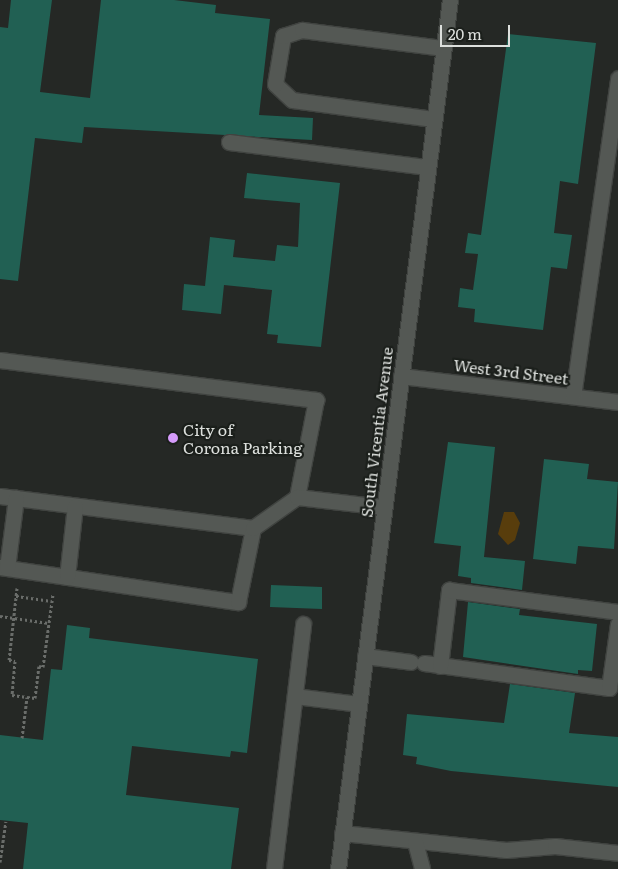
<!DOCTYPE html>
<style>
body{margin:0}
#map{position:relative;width:618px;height:869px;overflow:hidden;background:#252825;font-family:Literata,serif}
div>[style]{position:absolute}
.green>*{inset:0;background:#583d0c}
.building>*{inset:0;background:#216053}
.path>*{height:3px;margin-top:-1.5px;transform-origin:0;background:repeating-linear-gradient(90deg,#6a6d6a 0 2.5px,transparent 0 5px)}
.roads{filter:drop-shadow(1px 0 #404340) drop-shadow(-1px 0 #404340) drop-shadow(0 1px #404340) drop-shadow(0 -1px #404340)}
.minor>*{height:15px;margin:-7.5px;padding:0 7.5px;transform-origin:7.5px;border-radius:7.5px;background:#545854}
.dots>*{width:14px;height:14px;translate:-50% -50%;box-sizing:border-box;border:2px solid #1b1f1b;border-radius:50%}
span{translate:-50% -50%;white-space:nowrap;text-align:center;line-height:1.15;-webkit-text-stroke:4.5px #1b1f1b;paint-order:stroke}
.street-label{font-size:16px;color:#dde0dd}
.poi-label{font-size:16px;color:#dde0dd}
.left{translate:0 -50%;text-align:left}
.scale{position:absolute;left:440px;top:25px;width:70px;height:22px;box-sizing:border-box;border:2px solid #dde0dd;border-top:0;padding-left:6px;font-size:15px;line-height:18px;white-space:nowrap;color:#dde0dd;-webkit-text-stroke:4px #1b1f1b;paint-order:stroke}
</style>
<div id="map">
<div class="green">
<div style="clip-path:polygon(504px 512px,514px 512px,520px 523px,515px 540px,508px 545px,498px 534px)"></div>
</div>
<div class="building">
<div style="clip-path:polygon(11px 0,52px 0,40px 92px,90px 98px,101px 0,174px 0,216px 5px,215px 13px,270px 19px,259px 115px,313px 118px,312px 140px,84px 127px,82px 143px,35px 138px,18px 281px,0 279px,0 27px,8px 28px)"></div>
<div style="clip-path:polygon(508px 34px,596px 43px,578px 184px,560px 181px,554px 233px,572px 235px,567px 269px,551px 267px,543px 330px,474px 322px,475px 309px,458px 307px,460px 288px,473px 290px,478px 254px,465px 253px,468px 233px,481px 235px)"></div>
<div style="clip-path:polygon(247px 173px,340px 183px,321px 347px,277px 343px,278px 335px,267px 334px,272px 290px,224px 285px,221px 314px,182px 310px,184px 284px,205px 286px,210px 237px,235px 240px,233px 257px,275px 261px,277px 245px,298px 247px,300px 203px,244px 198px)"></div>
<div style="clip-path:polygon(448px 442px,495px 447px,484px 557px,525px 561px,522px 590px,471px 583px,471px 578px,458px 576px,461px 546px,434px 543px)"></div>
<div style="clip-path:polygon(544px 459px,589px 464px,587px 479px,618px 482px,614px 549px,578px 546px,576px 564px,533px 559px)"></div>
<div style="clip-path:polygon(271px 585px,322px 587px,322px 609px,270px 607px)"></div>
<div style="clip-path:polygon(468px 602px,520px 609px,519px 615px,597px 624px,592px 671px,578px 670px,578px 674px,463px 657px)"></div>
<div style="clip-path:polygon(67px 625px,90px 628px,89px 638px,258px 659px,247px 753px,231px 751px,230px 757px,132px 746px,126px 795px,239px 808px,231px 869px,23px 869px,28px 823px,0 820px,0 735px,43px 740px,51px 669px,62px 670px)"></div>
<div style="clip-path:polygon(510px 684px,575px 693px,569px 733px,618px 737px,618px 787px,451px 771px,416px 764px,417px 757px,403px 755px,407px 714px,504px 723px)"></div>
</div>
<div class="path">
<div style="left:17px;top:588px;width:72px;rotate:96.3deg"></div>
<div style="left:9px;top:660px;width:6px;rotate:9deg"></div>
<div style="left:15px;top:661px;width:34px;rotate:95deg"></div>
<div style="left:12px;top:695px;width:15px;rotate:8deg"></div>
<div style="left:16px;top:596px;width:36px;rotate:8deg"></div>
<div style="left:0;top:616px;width:49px;rotate:8.1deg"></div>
<div style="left:22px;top:738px;width:41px;rotate:-83deg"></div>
<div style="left:27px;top:697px;width:8px;rotate:7deg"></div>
<div style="left:35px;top:698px;width:32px;rotate:-83deg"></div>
<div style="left:39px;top:666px;width:4px;rotate:14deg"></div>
<div style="left:43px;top:667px;width:74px;rotate:-82.2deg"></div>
<div style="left:0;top:862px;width:41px;rotate:-81.7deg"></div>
</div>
<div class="roads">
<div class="minor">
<div style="left:433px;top:119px;width:142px;rotate:-172.3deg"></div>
<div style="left:292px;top:100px;width:23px;rotate:-137deg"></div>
<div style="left:275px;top:84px;width:49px;rotate:-80.5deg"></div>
<div style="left:283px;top:36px;width:20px;rotate:-18deg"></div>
<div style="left:302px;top:30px;width:141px;rotate:7.3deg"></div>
<div style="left:229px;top:142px;width:200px;rotate:7.2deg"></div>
<div style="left:0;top:360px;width:319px;rotate:7.2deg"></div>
<div style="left:316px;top:400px;width:99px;rotate:101.1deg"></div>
<div style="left:401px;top:376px;width:219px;rotate:6.8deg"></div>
<div style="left:573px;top:396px;width:321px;rotate:-81.9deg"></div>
<div style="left:0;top:496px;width:255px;rotate:7.2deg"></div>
<div style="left:0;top:567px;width:241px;rotate:8.4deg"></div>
<div style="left:238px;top:602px;width:76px;rotate:-78.5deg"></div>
<div style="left:253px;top:528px;width:54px;rotate:-35.2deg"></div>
<div style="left:297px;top:497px;width:88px;rotate:6.6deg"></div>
<div style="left:7px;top:568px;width:71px;rotate:-82.7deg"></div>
<div style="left:67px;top:577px;width:71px;rotate:-83.6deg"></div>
<div style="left:365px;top:656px;width:46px;rotate:7.4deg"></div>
<div style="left:424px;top:663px;width:187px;rotate:7.7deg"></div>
<div style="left:609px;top:688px;width:65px;rotate:-82deg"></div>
<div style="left:440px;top:666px;width:77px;rotate:-83.2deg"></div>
<div style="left:449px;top:590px;width:170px;rotate:7.4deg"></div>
<div style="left:295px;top:696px;width:64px;rotate:7.1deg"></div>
<div style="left:342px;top:833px;width:165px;rotate:5.9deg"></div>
<div style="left:506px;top:850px;width:49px;rotate:-4.7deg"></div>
<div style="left:555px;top:846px;width:63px;rotate:6.3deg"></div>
<div style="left:415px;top:842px;width:28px;rotate:75deg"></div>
<div style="left:274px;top:869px;width:247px;rotate:-83.2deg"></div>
<div style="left:338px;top:869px;width:876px;rotate:-82.66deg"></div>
</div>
</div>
<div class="dots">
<div style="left:173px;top:438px;background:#d59bfa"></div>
</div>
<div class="street-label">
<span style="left:511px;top:371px;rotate:7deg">West 3rd Street</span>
<span style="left:376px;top:432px;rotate:-83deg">South Vicentia Avenue</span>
</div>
<div class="poi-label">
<span class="left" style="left:183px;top:438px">City of<br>Corona Parking</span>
</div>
<div class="scale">20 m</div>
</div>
